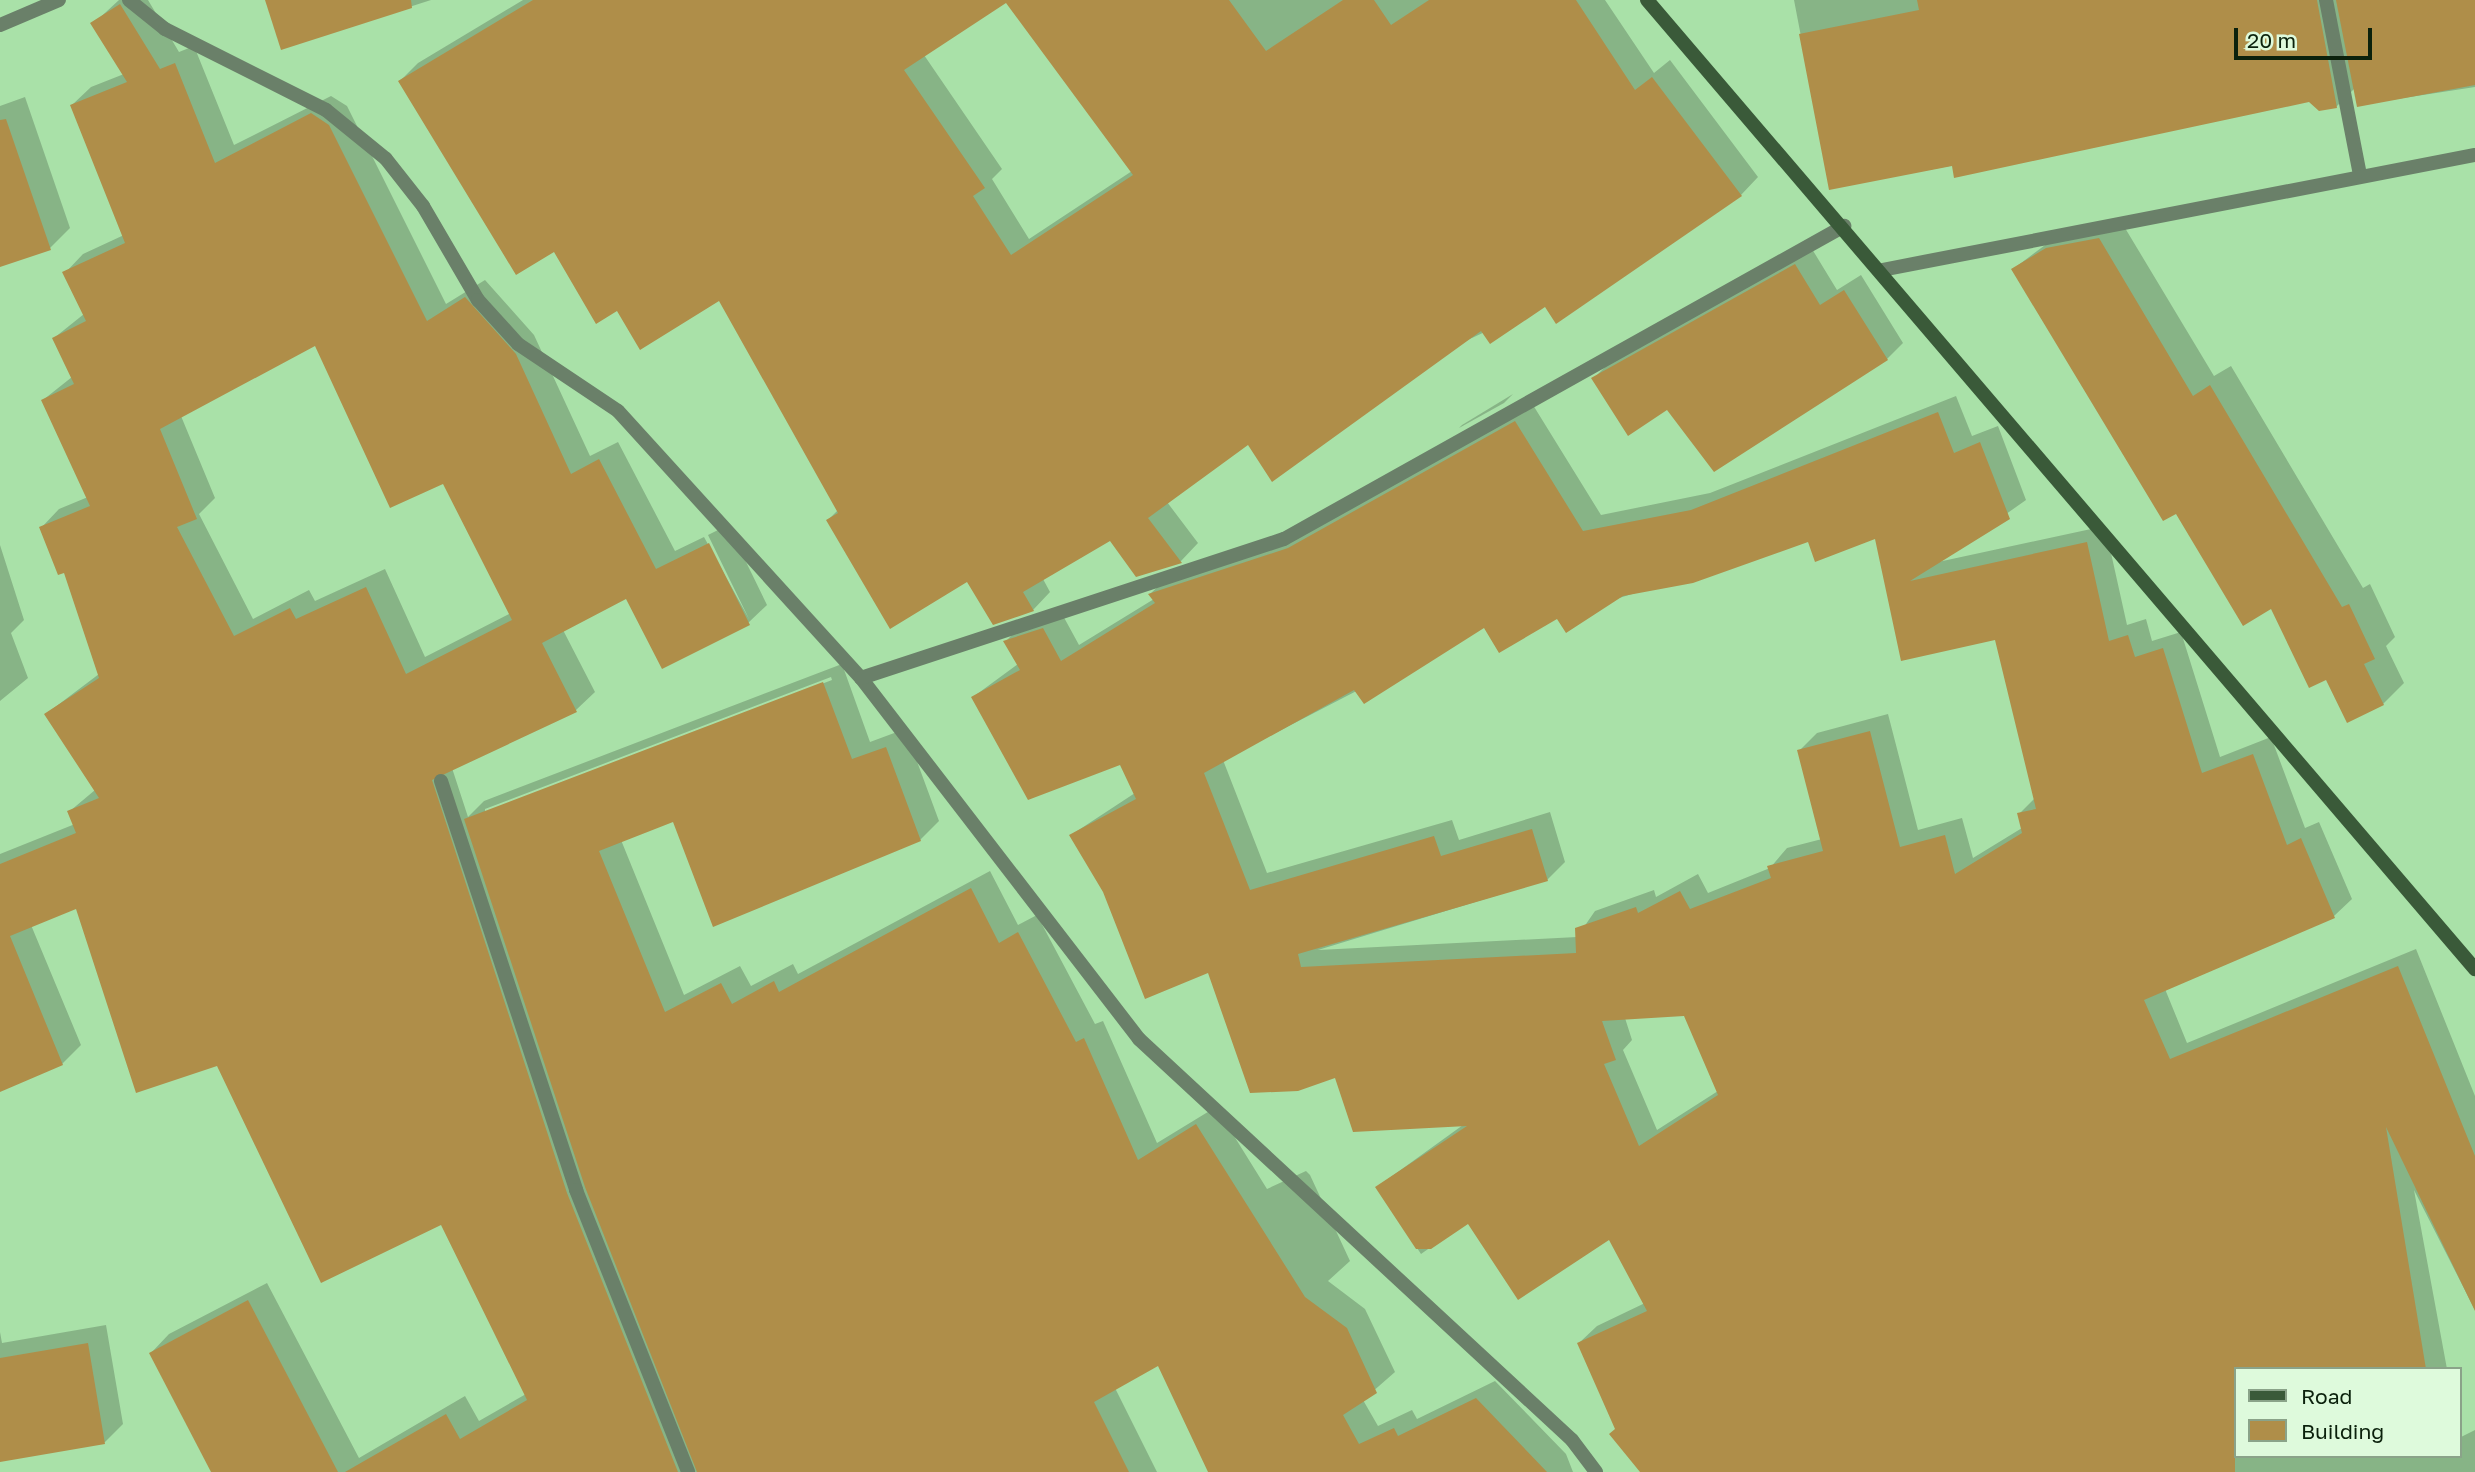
<!DOCTYPE html>
<style>
body{margin:0}
#map{position:relative;width:2475px;height:1472px;overflow:hidden;background:#a9e1a8;font-family:"Golos Text",sans-serif}
div>[style]{position:absolute}
.shadow>*{inset:0;background:#0003}
.building>*{inset:0;background:#af8e49}
.street>*{height:14px;margin:-7px;padding:0 7px;transform-origin:7px;border-radius:7px;background:#6a8069}
.secondary>*{height:14px;margin:-7px;padding:0 7px;transform-origin:7px;border-radius:7px;background:#3a5a39}
span{translate:-50% -50%;white-space:nowrap;text-align:center;line-height:1.15;-webkit-text-stroke:5px #defadc;paint-order:stroke}
.legend{position:absolute;left:2234px;top:1367px;width:228px;height:91px;box-sizing:border-box;background:#defadc;border:2px solid #8aa389;margin:0;padding:9px 12px;list-style:none;font-size:21px;color:#0b210c}
.legend li{display:flex;align-items:center;gap:14px;height:35px}
.legend b{width:35px;border:2px solid #8aa389}
.scale{position:absolute;left:2234px;top:28px;width:138px;height:32px;box-sizing:border-box;border:4px solid #0b210c;border-top:0;padding-left:9px;font-size:21px;line-height:24px;white-space:nowrap;color:#0b210c;-webkit-text-stroke:5px #defadc;paint-order:stroke}
</style>
<div id="map">
<div class="shadow">
<div style="clip-path:polygon(evenodd,119px 0,148px 0,179px 52px,194px 46px,234px 145px,331px 96px,347px 106px,446px 304px,485px 280px,534px 335px,590px 456px,618px 442px,675px 551px,704px 537px,749px 619px,708px 535px,728px 525px,767px 605px,748px 623px,627px 597px,563px 630px,595px 692px,576px 710px,452px 768px,468px 817px,484px 801px,842px 664px,870px 742px,905px 729px,939px 821px,920px 840px,674px 820px,621px 840px,684px 995px,740px 966px,751px 986px,793px 964px,798px 974px,990px 871px,1018px 925px,1037px 915px,1095px 1024px,1103px 1021px,1157px 1143px,1216px 1107px,1267px 1189px,1306px 1171px,1310px 1175px,1350px 1261px,1328px 1281px,1365px 1309px,1395px 1372px,1363px 1400px,1378px 1426px,1412px 1410px,1417px 1419px,1495px 1381px,1566px 1454px,1573px 1472px,1210px 1472px,1158px 1364px,1115px 1388px,1157px 1472px,213px 1472px,151px 1353px,169px 1334px,267px 1283px,359px 1458px,465px 1396px,479px 1421px,526px 1394px,441px 1222px,218px 1064px,78px 907px,31px 925px,81px 1045px,62px 1064px,0 1090px,0 854px,75px 824px,70px 811px,95px 790px,46px 714px,99px 674px,65px 570px,41px 528px,59px 509px,88px 497px,43px 400px,72px 377px,54px 338px,84px 314px,65px 273px,83px 254px,124px 235px,72px 105px,91px 87px,124px 74px,93px 24px,119px 0,316px 344px,444px 481px,511px 613px,425px 657px,385px 569px,315px 601px,309px 590px,253px 619px,199px 514px,215px 498px,181px 416px,316px 344px,119px 0,831px 677px,832px 680px,485px 813px,485px 809px,831px 677px)"></div>
<div style="clip-path:polygon(267px 0,431px 0,282px 48px)"></div>
<div style="clip-path:polygon(523px 0,1000px 0,924px 55px,1002px 169px,992px 179px,1029px 239px,1132px 171px,1022px 0,1605px 0,1654px 73px,1670px 60px,1758px 177px,1741px 195px,1545px 304px,1249px 442px,1167px 502px,1198px 543px,1181px 561px,1137px 575px,1110px 538px,1043px 579px,1050px 592px,1033px 610px,828px 520px,838px 510px,720px 299px,618px 309px,554px 250px,400px 81px,418px 63px)"></div>
<div style="clip-path:polygon(1794px 0,2475px 0,2475px 87px,2358px 105px,2355px 88px,2336px 107px,2310px 100px,1830px 188px)"></div>
<div style="clip-path:polygon(25px 97px,70px 228px,50px 248px,0 265px,0 106px)"></div>
<div style="clip-path:polygon(2119px 218px,2214px 376px,2231px 366px,2363px 588px,2370px 584px,2395px 637px,2386px 646px,2404px 683px,2383px 704px,2327px 677px,2272px 607px,2176px 511px,2013px 269px,2068px 228px)"></div>
<div style="clip-path:polygon(1812px 249px,1837px 290px,1861px 275px,1903px 343px,1887px 359px,1667px 408px,1593px 379px,1609px 363px)"></div>
<div style="clip-path:polygon(1513px 394px,1504px 403px,1459px 428px,1462px 425px)"></div>
<div style="clip-path:polygon(evenodd,1956px 396px,1972px 436px,1998px 426px,2026px 500px,1938px 562px,2105px 526px,2127px 625px,2146px 619px,2152px 641px,2181px 632px,2220px 757px,2271px 737px,2305px 828px,2319px 822px,2352px 899px,2334px 916px,2165px 989px,2187px 1043px,2416px 949px,2475px 1096px,2475px 1310px,2414px 1190px,2447px 1369px,2235px 1369px,2235px 1456px,2459px 1456px,2459px 1438px,2475px 1430px,2475px 1472px,1656px 1472px,1579px 1343px,1597px 1326px,1645px 1303px,1609px 1237px,1468px 1221px,1421px 1254px,1377px 1187px,1463px 1125px,1336px 1076px,1209px 971px,1071px 835px,1135px 793px,1121px 763px,973px 697px,1018px 664px,1005px 642px,1023px 624px,1061px 612px,1079px 645px,1154px 599px,1150px 594px,1168px 577px,1308px 530px,1533px 405px,1601px 515px,1710px 493px,1956px 396px,1876px 537px,1902px 659px,1996px 638px,2035px 798px,2019px 814px,2022px 828px,1973px 858px,1962px 818px,1918px 830px,1888px 714px,1817px 733px,1799px 751px,1822px 839px,1787px 848px,1770px 868px,1708px 893px,1698px 874px,1656px 897px,1654px 890px,1595px 911px,1577px 937px,1318px 950px,1547px 880px,1565px 862px,1550px 812px,1459px 840px,1452px 820px,1267px 873px,1223px 760px,1484px 625px,1557px 617px,1809px 540px,1876px 537px,1956px 396px,1685px 1014px,1718px 1091px,1657px 1130px,1623px 1050px,1632px 1040px,1625px 1018px,1685px 1014px)"></div>
<div style="clip-path:polygon(0 545px,24px 620px,11px 633px,28px 678px,0 701px)"></div>
<div style="clip-path:polygon(106px 1325px,123px 1424px,105px 1442px,0 1461px,0 1332px,2px 1343px)"></div>
</div>
<div class="building">
<div style="clip-path:polygon(265px 0,411px 0,412px 8px,281px 50px)"></div>
<div style="clip-path:polygon(evenodd,533px 0,1229px 0,1266px 51px,1343px 0,1374px 0,1391px 25px,1429px 0,1576px 0,1635px 90px,1652px 77px,1742px 196px,1556px 324px,1545px 307px,1490px 344px,1481px 331px,1272px 482px,1248px 445px,1148px 518px,1182px 563px,1136px 577px,1110px 541px,1023px 592px,1034px 611px,993px 625px,967px 582px,890px 629px,826px 520px,838px 513px,719px 301px,640px 350px,617px 311px,596px 324px,554px 252px,516px 275px,398px 81px,533px 0,1006px 3px,1133px 175px,1011px 255px,973px 196px,985px 188px,904px 70px,1006px 3px)"></div>
<div style="clip-path:polygon(1917px 0,2317px 0,2337px 108px,2319px 111px,2309px 102px,1954px 178px,1952px 166px,1829px 190px,1799px 34px,1919px 10px)"></div>
<div style="clip-path:polygon(2336px 0,2475px 0,2475px 85px,2357px 107px)"></div>
<div style="clip-path:polygon(evenodd,120px 4px,160px 69px,175px 63px,215px 163px,311px 113px,329px 125px,427px 321px,465px 297px,516px 354px,571px 474px,599px 459px,656px 569px,709px 543px,750px 625px,662px 669px,626px 599px,542px 643px,577px 712px,432px 780px,567px 1193px,678px 1472px,345px 1472px,446px 1414px,460px 1439px,527px 1400px,441px 1225px,321px 1283px,217px 1066px,136px 1093px,76px 909px,10px 936px,63px 1065px,0 1092px,0 864px,76px 833px,67px 811px,99px 798px,44px 714px,99px 678px,64px 573px,58px 575px,39px 527px,90px 506px,41px 400px,74px 384px,52px 338px,86px 321px,62px 272px,125px 243px,70px 105px,127px 82px,90px 23px,120px 4px,315px 346px,390px 508px,443px 484px,512px 620px,406px 674px,366px 587px,296px 619px,290px 608px,234px 636px,177px 527px,197px 519px,160px 429px,315px 346px)"></div>
<div style="clip-path:polygon(6px 119px,51px 250px,0 267px,0 120px)"></div>
<div style="clip-path:polygon(2099px 238px,2193px 396px,2210px 385px,2342px 607px,2349px 604px,2375px 659px,2364px 664px,2384px 705px,2347px 723px,2326px 680px,2309px 688px,2271px 609px,2243px 626px,2176px 514px,2163px 521px,2011px 269px,2046px 248px)"></div>
<div style="clip-path:polygon(1795px 264px,1820px 305px,1844px 290px,1888px 360px,1714px 472px,1667px 410px,1628px 436px,1591px 378px)"></div>
<div style="clip-path:polygon(evenodd,1938px 412px,1954px 453px,1980px 442px,2010px 519px,1910px 581px,2087px 542px,2109px 641px,2128px 635px,2135px 657px,2163px 648px,2202px 773px,2253px 754px,2287px 845px,2301px 838px,2335px 918px,2144px 1000px,2170px 1059px,2398px 966px,2475px 1156px,2475px 1311px,2386px 1127px,2426px 1369px,2235px 1369px,2235px 1472px,1640px 1472px,1609px 1434px,1615px 1429px,1577px 1343px,1647px 1311px,1609px 1240px,1518px 1300px,1468px 1224px,1431px 1249px,1416px 1249px,1375px 1187px,1467px 1126px,1353px 1132px,1335px 1078px,1298px 1091px,1250px 1093px,1208px 973px,1145px 999px,1103px 892px,1069px 835px,1136px 799px,1120px 765px,1028px 800px,971px 697px,1020px 670px,1003px 641px,1043px 628px,1061px 661px,1155px 603px,1148px 594px,1288px 548px,1515px 421px,1583px 531px,1691px 510px,1938px 412px,1875px 539px,1901px 661px,1995px 640px,2036px 809px,2017px 813px,2022px 833px,1955px 874px,1945px 835px,1900px 847px,1870px 731px,1797px 750px,1823px 851px,1767px 866px,1771px 878px,1690px 909px,1680px 891px,1638px 913px,1636px 907px,1575px 928px,1576px 953px,1301px 967px,1298px 954px,1548px 881px,1532px 829px,1441px 856px,1434px 836px,1250px 890px,1204px 773px,1354px 690px,1364px 704px,1484px 628px,1499px 653px,1557px 619px,1566px 633px,1623px 596px,1693px 583px,1808px 542px,1815px 562px,1875px 539px,1938px 412px,1684px 1016px,1718px 1095px,1639px 1146px,1604px 1064px,1616px 1060px,1602px 1021px,1684px 1016px)"></div>
<div style="clip-path:polygon(823px 682px,852px 759px,886px 747px,921px 841px,713px 927px,673px 822px,599px 851px,665px 1012px,721px 983px,732px 1004px,774px 981px,779px 992px,971px 888px,999px 943px,1018px 932px,1076px 1042px,1084px 1038px,1138px 1160px,1196px 1124px,1305px 1297px,1347px 1328px,1377px 1393px,1343px 1415px,1359px 1444px,1394px 1428px,1398px 1436px,1476px 1398px,1547px 1472px,1208px 1472px,1158px 1366px,1094px 1402px,1129px 1472px,697px 1472px,585px 1187px,464px 819px)"></div>
<div style="clip-path:polygon(248px 1300px,338px 1472px,211px 1472px,149px 1353px)"></div>
<div style="clip-path:polygon(88px 1343px,105px 1444px,0 1462px,0 1358px)"></div>
</div>
<div class="street">
<div style="left:129px;top:0;width:46px;rotate:38.9deg"></div>
<div style="left:165px;top:29px;width:180px;rotate:26.7deg"></div>
<div style="left:326px;top:110px;width:77px;rotate:39.2deg"></div>
<div style="left:386px;top:159px;width:60px;rotate:51.8deg"></div>
<div style="left:423px;top:206px;width:109px;rotate:59.7deg"></div>
<div style="left:478px;top:300px;width:59px;rotate:47.7deg"></div>
<div style="left:518px;top:344px;width:120px;rotate:33.8deg"></div>
<div style="left:618px;top:411px;width:361px;rotate:47.7deg"></div>
<div style="left:861px;top:678px;width:456px;rotate:52.4deg"></div>
<div style="left:1139px;top:1039px;width:590px;rotate:42.8deg"></div>
<div style="left:1572px;top:1440px;width:40px;rotate:53deg"></div>
<div style="left:2326px;top:0;width:178px;rotate:79deg"></div>
<div style="left:0;top:25px;width:64px;rotate:-23deg"></div>
<div style="left:1882px;top:270px;width:604px;rotate:-10.98deg"></div>
<div style="left:861px;top:678px;width:445px;rotate:-18.2deg"></div>
<div style="left:1284px;top:539px;width:642px;rotate:-29.2deg"></div>
<div style="left:441px;top:781px;width:431px;rotate:71.7deg"></div>
<div style="left:576px;top:1190px;width:303px;rotate:68.3deg"></div>
</div>
<div class="secondary">
<div style="left:1647px;top:0;width:1275px;rotate:49.49deg"></div>
</div>
<ul class="legend">
<li><b style="height:9px;background:#3a5a39"></b>Road</li>
<li><b style="height:19px;background:#af8e49"></b>Building</li>
</ul>
<div class="scale">20 m</div>
</div>
